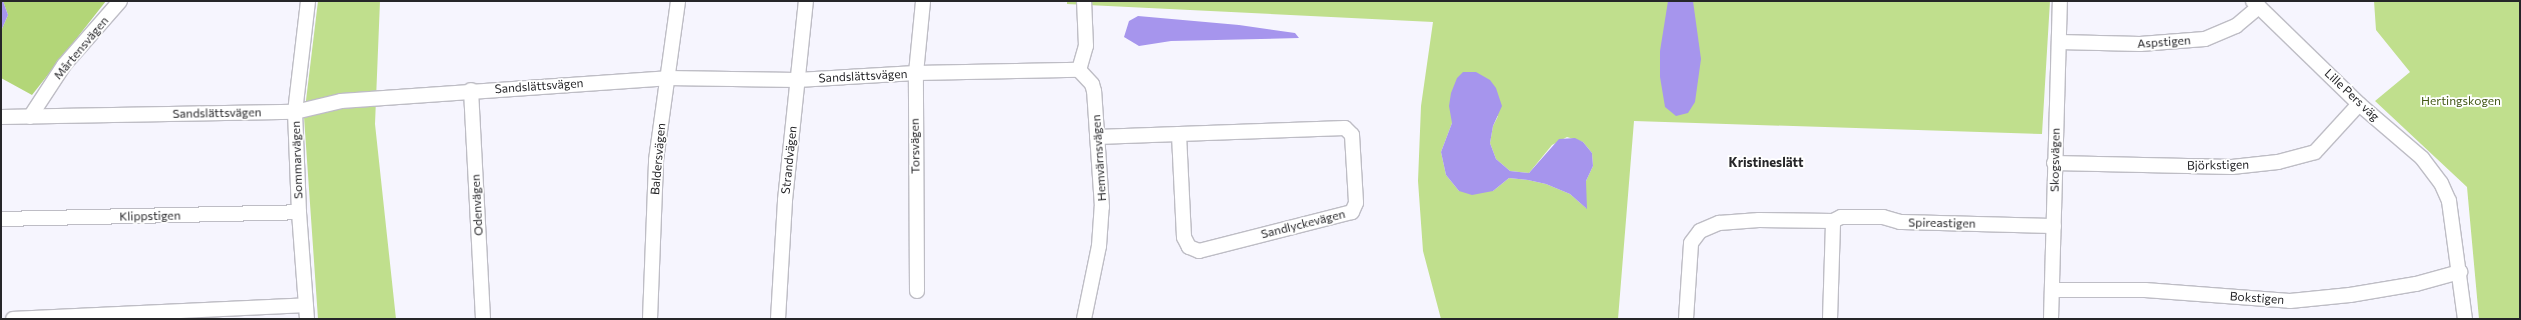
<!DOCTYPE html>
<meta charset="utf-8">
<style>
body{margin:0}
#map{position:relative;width:2521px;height:320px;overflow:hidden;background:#f6f5fe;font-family:Commissioner,sans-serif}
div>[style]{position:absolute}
.green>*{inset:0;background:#c0df8d}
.forest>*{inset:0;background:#b3d678}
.water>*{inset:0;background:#a695ed}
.roads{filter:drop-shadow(1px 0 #bebdc5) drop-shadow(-1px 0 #bebdc5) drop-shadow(0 1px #bebdc5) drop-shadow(0 -1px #bebdc5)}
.minor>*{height:14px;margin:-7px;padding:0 7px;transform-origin:7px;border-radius:7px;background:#fff}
span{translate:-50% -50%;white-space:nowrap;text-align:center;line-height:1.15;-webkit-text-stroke:3.5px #fff;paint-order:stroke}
.street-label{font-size:12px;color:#262629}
.park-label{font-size:12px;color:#455a19}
.neighbourhood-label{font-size:13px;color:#262629;font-weight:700}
.frame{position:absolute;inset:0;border:2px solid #262629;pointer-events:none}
</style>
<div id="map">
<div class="green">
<div style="clip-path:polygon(318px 1px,380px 1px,375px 124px,396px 319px,318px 319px,304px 117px)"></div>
<div style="clip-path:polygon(evenodd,1067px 1px,2050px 1px,2042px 134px,1634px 121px,1618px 319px,1441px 319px,1423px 251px,1418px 181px,1421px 106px,1433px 22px,1067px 4px,1067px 1px,1498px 116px,1493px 126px,1490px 143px,1496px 159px,1510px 171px,1529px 173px,1552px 145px,1567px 137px,1583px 142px,1592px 153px,1593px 166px,1586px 181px,1586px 208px,1570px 194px,1546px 184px,1528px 180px,1509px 178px,1493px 191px,1459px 191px,1446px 175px,1441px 152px,1452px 123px,1498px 116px)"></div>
<div style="clip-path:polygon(2374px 1px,2520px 1px,2520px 319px,2479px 319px,2467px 187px,2375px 101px,2410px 72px,2376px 30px)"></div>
</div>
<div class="forest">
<div style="clip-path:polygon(3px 1px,106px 1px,32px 95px,1px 78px,1px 31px,8px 15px)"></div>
</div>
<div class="water">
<div style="clip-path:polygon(1px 1px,3px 1px,8px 15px,1px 31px)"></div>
<div style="clip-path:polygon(1668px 1px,1693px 1px,1701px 59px,1695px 102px,1688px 113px,1676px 116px,1665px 107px,1660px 77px,1660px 51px)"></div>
<div style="clip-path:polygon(1138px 16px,1239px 25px,1295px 33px,1299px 38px,1171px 41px,1139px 46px,1124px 37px,1129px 21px)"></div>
<div style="clip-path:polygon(1463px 72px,1476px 72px,1490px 80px,1496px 88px,1502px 106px,1493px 126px,1490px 143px,1496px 159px,1510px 171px,1529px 173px,1559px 139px,1575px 138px,1583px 142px,1592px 153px,1593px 166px,1586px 181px,1587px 209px,1570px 194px,1546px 184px,1528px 180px,1509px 178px,1493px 191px,1472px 195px,1459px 191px,1446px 175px,1441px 152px,1452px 123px,1449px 106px,1451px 93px,1457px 78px)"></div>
</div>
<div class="roads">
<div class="minor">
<div style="left:2253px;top:1px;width:148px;rotate:44.2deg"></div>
<div style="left:2359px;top:104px;width:83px;rotate:40.6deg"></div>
<div style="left:2422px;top:158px;width:31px;rotate:53deg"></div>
<div style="left:2441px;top:183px;width:20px;rotate:66deg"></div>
<div style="left:2449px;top:201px;width:119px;rotate:82.3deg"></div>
<div style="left:2059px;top:42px;width:81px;rotate:1.4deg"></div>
<div style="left:2140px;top:44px;width:65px;rotate:-4.4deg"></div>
<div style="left:2205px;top:39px;width:34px;rotate:-23deg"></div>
<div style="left:2236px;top:26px;width:30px;rotate:-40deg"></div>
<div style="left:471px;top:90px;width:229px;rotate:87deg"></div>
<div style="left:1px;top:117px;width:294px;rotate:-1deg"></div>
<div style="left:295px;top:112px;width:47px;rotate:-13.4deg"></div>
<div style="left:341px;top:101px;width:327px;rotate:-4deg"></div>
<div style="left:667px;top:78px;width:130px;rotate:0.9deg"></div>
<div style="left:797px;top:80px;width:119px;rotate:-3.4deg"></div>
<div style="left:916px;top:73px;width:163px;rotate:-1.1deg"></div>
<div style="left:30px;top:117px;width:62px;rotate:-56.8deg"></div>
<div style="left:64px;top:65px;width:85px;rotate:-48.8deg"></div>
<div style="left:1097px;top:137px;width:82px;rotate:-2.1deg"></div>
<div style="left:1179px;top:134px;width:166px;rotate:-2.1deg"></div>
<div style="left:1345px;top:128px;width:10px;rotate:45deg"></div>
<div style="left:1352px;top:135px;width:68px;rotate:86.6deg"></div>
<div style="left:1356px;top:203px;width:10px;rotate:114deg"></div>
<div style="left:1352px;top:212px;width:158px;rotate:165.7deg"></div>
<div style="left:1199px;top:251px;width:11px;rotate:-158deg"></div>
<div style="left:1189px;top:247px;width:11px;rotate:-117deg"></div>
<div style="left:1184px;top:237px;width:103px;rotate:-92.8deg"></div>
<div style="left:2054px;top:163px;width:178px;rotate:1.3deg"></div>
<div style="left:2232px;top:167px;width:46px;rotate:-6.2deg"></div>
<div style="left:2278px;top:162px;width:38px;rotate:-15deg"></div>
<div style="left:2315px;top:152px;width:65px;rotate:-47.5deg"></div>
<div style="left:1px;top:219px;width:298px;rotate:-1.3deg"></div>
<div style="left:2052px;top:290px;width:93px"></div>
<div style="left:2145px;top:290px;width:145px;rotate:4.3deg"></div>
<div style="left:2290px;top:301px;width:60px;rotate:-5.7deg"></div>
<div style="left:2350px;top:295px;width:67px;rotate:-9.5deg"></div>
<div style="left:2416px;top:284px;width:46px;rotate:-15.3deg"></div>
<div style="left:917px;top:291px;width:218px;rotate:-90.3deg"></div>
<div style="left:916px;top:73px;width:72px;rotate:-84.4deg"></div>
<div style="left:13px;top:319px;width:293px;rotate:-2.7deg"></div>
<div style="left:307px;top:319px;width:107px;rotate:-94.3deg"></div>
<div style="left:299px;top:212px;width:100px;rotate:-92.3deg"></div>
<div style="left:295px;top:112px;width:112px;rotate:-83.3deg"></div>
<div style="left:650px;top:319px;width:159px;rotate:-87.8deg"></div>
<div style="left:656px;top:160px;width:161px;rotate:-82.1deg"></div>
<div style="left:778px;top:319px;width:119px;rotate:-86.6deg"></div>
<div style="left:785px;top:200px;width:200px;rotate:-84deg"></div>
<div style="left:1084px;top:319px;width:75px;rotate:-78.4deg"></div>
<div style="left:1099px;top:246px;width:39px;rotate:-86deg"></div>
<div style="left:1102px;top:207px;width:116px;rotate:-93.9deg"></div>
<div style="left:1094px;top:91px;width:7px;rotate:-106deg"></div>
<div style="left:1092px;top:84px;width:19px;rotate:-133deg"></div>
<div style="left:1079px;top:70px;width:25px;rotate:-74deg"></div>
<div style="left:1086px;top:46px;width:45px;rotate:-92.5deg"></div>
<div style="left:1686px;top:319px;width:76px;rotate:-86.2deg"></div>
<div style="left:1691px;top:243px;width:15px;rotate:-53deg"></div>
<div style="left:1700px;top:231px;width:21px;rotate:-23deg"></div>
<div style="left:1719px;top:223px;width:40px;rotate:-4.3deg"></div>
<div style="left:1759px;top:220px;width:74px;rotate:0.8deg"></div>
<div style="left:1833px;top:221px;width:9px;rotate:-27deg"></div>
<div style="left:1841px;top:217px;width:42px"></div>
<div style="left:1883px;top:217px;width:18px;rotate:16deg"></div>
<div style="left:1900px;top:222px;width:154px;rotate:1.5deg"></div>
<div style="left:1830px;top:319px;width:98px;rotate:-88.2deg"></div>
<div style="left:2051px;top:319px;width:318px;rotate:-88.4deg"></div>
</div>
</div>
<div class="street-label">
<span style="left:2164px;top:42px;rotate:-4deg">Aspstigen</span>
<span style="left:81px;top:48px;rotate:-50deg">Mårtensvägen</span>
<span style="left:863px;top:76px;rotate:-3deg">Sandslättsvägen</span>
<span style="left:539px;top:86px;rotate:-4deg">Sandslättsvägen</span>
<span style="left:2352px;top:95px;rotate:43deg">Lille Pers väg</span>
<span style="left:217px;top:113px;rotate:-1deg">Sandslättsvägen</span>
<span style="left:915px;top:146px;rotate:-91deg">Torsvägen</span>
<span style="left:1099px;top:158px;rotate:-94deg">Hemvärnsvägen</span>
<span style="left:658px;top:159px;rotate:-85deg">Baldersvägen</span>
<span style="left:297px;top:160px;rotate:-92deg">Sommarvägen</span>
<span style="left:789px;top:160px;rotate:-84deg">Strandvägen</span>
<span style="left:2055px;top:160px;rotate:-89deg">Skogsvägen</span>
<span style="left:2218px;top:165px;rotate:-1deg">Björkstigen</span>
<span style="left:477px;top:205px;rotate:-93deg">Odenvägen</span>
<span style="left:150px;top:216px;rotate:-1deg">Klippstigen</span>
<span style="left:1942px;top:223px;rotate:1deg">Spireastigen</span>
<span style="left:1303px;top:224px;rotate:-14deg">Sandlyckevägen</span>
<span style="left:2257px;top:298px;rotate:4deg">Bokstigen</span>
</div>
<div class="park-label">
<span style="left:2461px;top:101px">Hertingskogen</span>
</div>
<div class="neighbourhood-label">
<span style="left:1766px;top:162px">Kristineslätt</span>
</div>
<div class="frame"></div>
</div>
